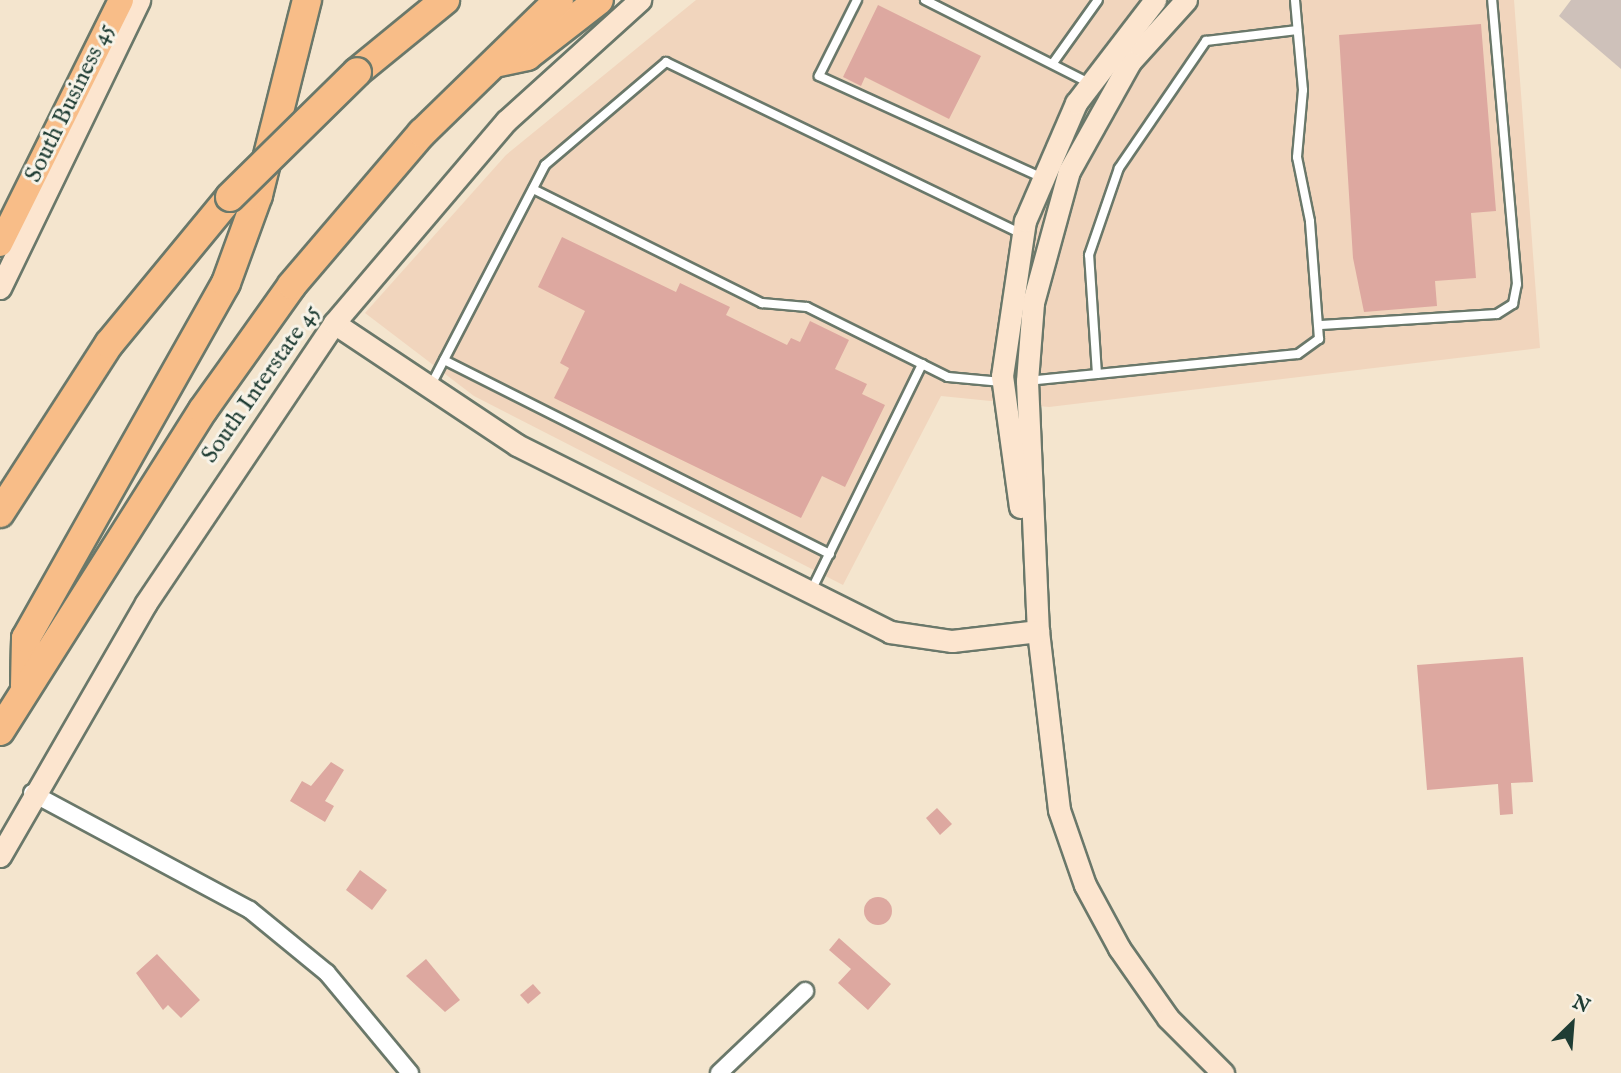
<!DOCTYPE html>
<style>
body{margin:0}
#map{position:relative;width:1621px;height:1073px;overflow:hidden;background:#f4e5ce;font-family:"IM FELL English",serif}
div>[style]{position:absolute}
.built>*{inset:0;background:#f1d5bd}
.industrial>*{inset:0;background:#cec1ba}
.building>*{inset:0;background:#dda8a0}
.round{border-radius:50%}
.roads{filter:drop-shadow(2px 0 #6a786a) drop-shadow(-2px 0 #6a786a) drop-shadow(0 2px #6a786a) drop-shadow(0 -2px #6a786a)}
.lane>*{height:8px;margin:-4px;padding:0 4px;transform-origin:4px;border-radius:4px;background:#fff}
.street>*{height:16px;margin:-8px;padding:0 8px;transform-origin:8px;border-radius:8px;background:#fff}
.secondary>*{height:21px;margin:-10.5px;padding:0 10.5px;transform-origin:10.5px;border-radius:10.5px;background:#fce5cf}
.primary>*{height:24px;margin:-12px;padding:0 12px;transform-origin:12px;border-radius:12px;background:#f8bd88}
.highway>*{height:28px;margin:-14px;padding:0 14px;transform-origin:14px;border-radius:14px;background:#f8bd88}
.bridges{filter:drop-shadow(2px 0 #6a786a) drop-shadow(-2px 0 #6a786a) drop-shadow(0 2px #6a786a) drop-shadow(0 -2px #6a786a)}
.highway-bridge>*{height:28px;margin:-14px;padding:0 14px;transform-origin:14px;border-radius:14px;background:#f8bd88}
span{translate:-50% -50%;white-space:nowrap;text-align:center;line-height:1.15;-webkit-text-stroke:6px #f7f3e8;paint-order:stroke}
.street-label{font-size:24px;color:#1f3d34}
.north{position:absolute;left:1537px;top:989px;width:70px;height:70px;-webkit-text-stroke:5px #f7f3e8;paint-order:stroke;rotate:25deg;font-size:19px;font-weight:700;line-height:28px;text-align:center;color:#1f3d34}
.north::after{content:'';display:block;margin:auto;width:24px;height:32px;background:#1f3d34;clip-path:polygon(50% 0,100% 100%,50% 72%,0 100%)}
</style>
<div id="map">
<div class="built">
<div style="clip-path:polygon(696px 0,1514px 0,1540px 348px,1049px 407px,941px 396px,843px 585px,474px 396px,365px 313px,506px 155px)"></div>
</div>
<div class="industrial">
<div style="clip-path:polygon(1571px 0,1621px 0,1621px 69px,1559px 16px)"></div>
</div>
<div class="building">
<div style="clip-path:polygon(878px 5px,981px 56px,949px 119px,865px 77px,861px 86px,843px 77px)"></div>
<div style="clip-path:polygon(1481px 24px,1496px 211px,1471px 213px,1476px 278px,1435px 281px,1437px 306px,1364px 312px,1353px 258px,1339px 35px)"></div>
<div style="clip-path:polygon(562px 237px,676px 292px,680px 283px,730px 307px,726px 315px,787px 345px,791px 338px,800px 342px,810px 321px,849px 340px,835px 369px,867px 384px,862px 394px,885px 405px,845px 487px,822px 476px,801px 518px,554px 398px,569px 368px,560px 363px,585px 311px,538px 287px)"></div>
<div style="clip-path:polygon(1523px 657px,1533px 782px,1511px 783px,1513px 814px,1500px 815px,1498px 784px,1427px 790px,1417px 665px)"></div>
<div style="clip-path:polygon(331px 762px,344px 770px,325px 801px,334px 806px,325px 822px,290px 801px,302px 781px,311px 786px)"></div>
<div style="clip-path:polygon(937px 808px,952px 824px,940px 835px,926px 818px)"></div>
<div style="clip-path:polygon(360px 870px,387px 890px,372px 910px,346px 890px)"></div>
<div class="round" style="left:864px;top:897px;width:28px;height:28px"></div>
<div style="clip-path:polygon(839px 938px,891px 984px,868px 1010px,838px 983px,851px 969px,829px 950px)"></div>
<div style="clip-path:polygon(157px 954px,200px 1000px,181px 1018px,168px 1005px,163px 1010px,136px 973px)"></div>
<div style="clip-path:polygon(426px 959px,460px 1000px,445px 1012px,406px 976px)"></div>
<div style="clip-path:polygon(533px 984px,541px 993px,528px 1004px,520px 995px)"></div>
</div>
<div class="roads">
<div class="lane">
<div style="left:857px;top:0;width:85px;rotate:116.6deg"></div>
<div style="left:819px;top:76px;width:244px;rotate:24.5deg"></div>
<div style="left:925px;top:0;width:184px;rotate:26.8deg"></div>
<div style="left:1053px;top:63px;width:77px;rotate:-54.5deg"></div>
<div style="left:533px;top:189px;width:256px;rotate:26.5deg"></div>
<div style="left:762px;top:303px;width:45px;rotate:5.1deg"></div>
<div style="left:807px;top:307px;width:157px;rotate:26.4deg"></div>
<div style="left:948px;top:377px;width:54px;rotate:5.3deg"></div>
<div style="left:1321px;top:325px;width:176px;rotate:-3.6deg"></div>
<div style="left:1497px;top:314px;width:19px;rotate:-32deg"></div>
<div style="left:1513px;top:304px;width:20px;rotate:-79deg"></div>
<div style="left:1517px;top:284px;width:285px;rotate:-95deg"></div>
<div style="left:444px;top:360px;width:432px;rotate:26.7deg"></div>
<div style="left:1097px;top:374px;width:119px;rotate:-93.8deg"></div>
<div style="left:1089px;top:255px;width:92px;rotate:-71deg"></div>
<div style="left:1119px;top:168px;width:154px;rotate:-55.6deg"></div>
<div style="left:1206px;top:41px;width:92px;rotate:-6.9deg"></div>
<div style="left:1027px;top:381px;width:272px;rotate:-5.7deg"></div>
<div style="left:1298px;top:354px;width:26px;rotate:-36deg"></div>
<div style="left:1319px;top:339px;width:118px;rotate:-94.4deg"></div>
<div style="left:1310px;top:221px;width:65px;rotate:-101.5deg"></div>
<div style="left:1297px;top:157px;width:67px;rotate:-84.9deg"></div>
<div style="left:1303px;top:90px;width:90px;rotate:-95.1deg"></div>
<div style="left:431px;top:385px;width:248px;rotate:-62.6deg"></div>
<div style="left:545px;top:165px;width:159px;rotate:-40.4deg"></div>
<div style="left:666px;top:62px;width:395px;rotate:25.8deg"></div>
<div style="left:811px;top:591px;width:253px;rotate:-63.9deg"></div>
</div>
<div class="street">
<div style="left:32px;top:793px;width:247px;rotate:28.2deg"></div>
<div style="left:250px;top:910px;width:99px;rotate:39.3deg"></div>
<div style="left:327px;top:973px;width:130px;rotate:50.3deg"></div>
<div style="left:719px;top:1073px;width:119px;rotate:-43.6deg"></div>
</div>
<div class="secondary">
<div style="left:1186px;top:0;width:84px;rotate:132.1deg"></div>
<div style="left:1130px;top:62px;width:125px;rotate:119.2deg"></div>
<div style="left:1069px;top:171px;width:137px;rotate:105.3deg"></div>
<div style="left:1033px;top:303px;width:78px;rotate:94.4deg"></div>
<div style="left:1027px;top:381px;width:250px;rotate:87.5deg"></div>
<div style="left:1038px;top:631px;width:180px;rotate:83.3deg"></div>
<div style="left:1059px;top:810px;width:79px;rotate:70.9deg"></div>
<div style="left:1085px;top:885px;width:72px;rotate:61.6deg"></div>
<div style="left:1119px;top:948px;width:85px;rotate:55deg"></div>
<div style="left:1168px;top:1018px;width:78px;rotate:45deg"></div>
<div style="left:0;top:288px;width:320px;rotate:-64.2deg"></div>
<div style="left:334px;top:323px;width:220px;rotate:33.7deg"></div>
<div style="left:517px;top:445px;width:417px;rotate:26.6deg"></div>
<div style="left:890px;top:632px;width:63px;rotate:8.3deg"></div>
<div style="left:952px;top:641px;width:87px;rotate:-6.6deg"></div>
<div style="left:1020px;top:507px;width:132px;rotate:-97.8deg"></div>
<div style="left:1002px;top:376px;width:157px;rotate:-81.6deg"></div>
<div style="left:1025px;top:221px;width:129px;rotate:-66.6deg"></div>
<div style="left:1076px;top:103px;width:130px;rotate:-52.5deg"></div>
<div style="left:0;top:856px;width:292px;rotate:-60deg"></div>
<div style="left:146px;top:603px;width:337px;rotate:-56.1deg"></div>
<div style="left:334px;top:323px;width:265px;rotate:-49.6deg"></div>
<div style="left:506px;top:121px;width:181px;rotate:-42.1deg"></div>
</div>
<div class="primary">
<div style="left:0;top:244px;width:272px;rotate:-63.6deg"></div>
</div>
<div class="highway">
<div style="left:499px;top:62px;width:29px;rotate:-12deg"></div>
<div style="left:527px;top:56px;width:91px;rotate:-37.9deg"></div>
<div style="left:357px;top:72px;width:114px;rotate:-39.3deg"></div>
<div style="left:0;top:513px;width:201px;rotate:-57.2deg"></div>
<div style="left:109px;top:344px;width:190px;rotate:-50.5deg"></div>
<div style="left:25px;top:686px;width:48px;rotate:-88.8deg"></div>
<div style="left:26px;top:638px;width:407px;rotate:-60.6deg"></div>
<div style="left:226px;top:283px;width:94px;rotate:-70deg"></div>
<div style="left:258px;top:195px;width:201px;rotate:-75.9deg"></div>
<div style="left:0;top:731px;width:380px;rotate:-57.7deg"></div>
<div style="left:203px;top:410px;width:153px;rotate:-54.5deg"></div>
<div style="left:292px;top:285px;width:200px;rotate:-49.5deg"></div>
<div style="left:422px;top:133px;width:191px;rotate:-44.2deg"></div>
</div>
</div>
<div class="bridges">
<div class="highway-bridge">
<div style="left:230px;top:197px;width:178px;rotate:-44.5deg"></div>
</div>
</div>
<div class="street-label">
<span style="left:70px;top:103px;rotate:-64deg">South Business 45</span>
<span style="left:261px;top:384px;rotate:-55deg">South Interstate 45</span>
</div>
<div class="north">N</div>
</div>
